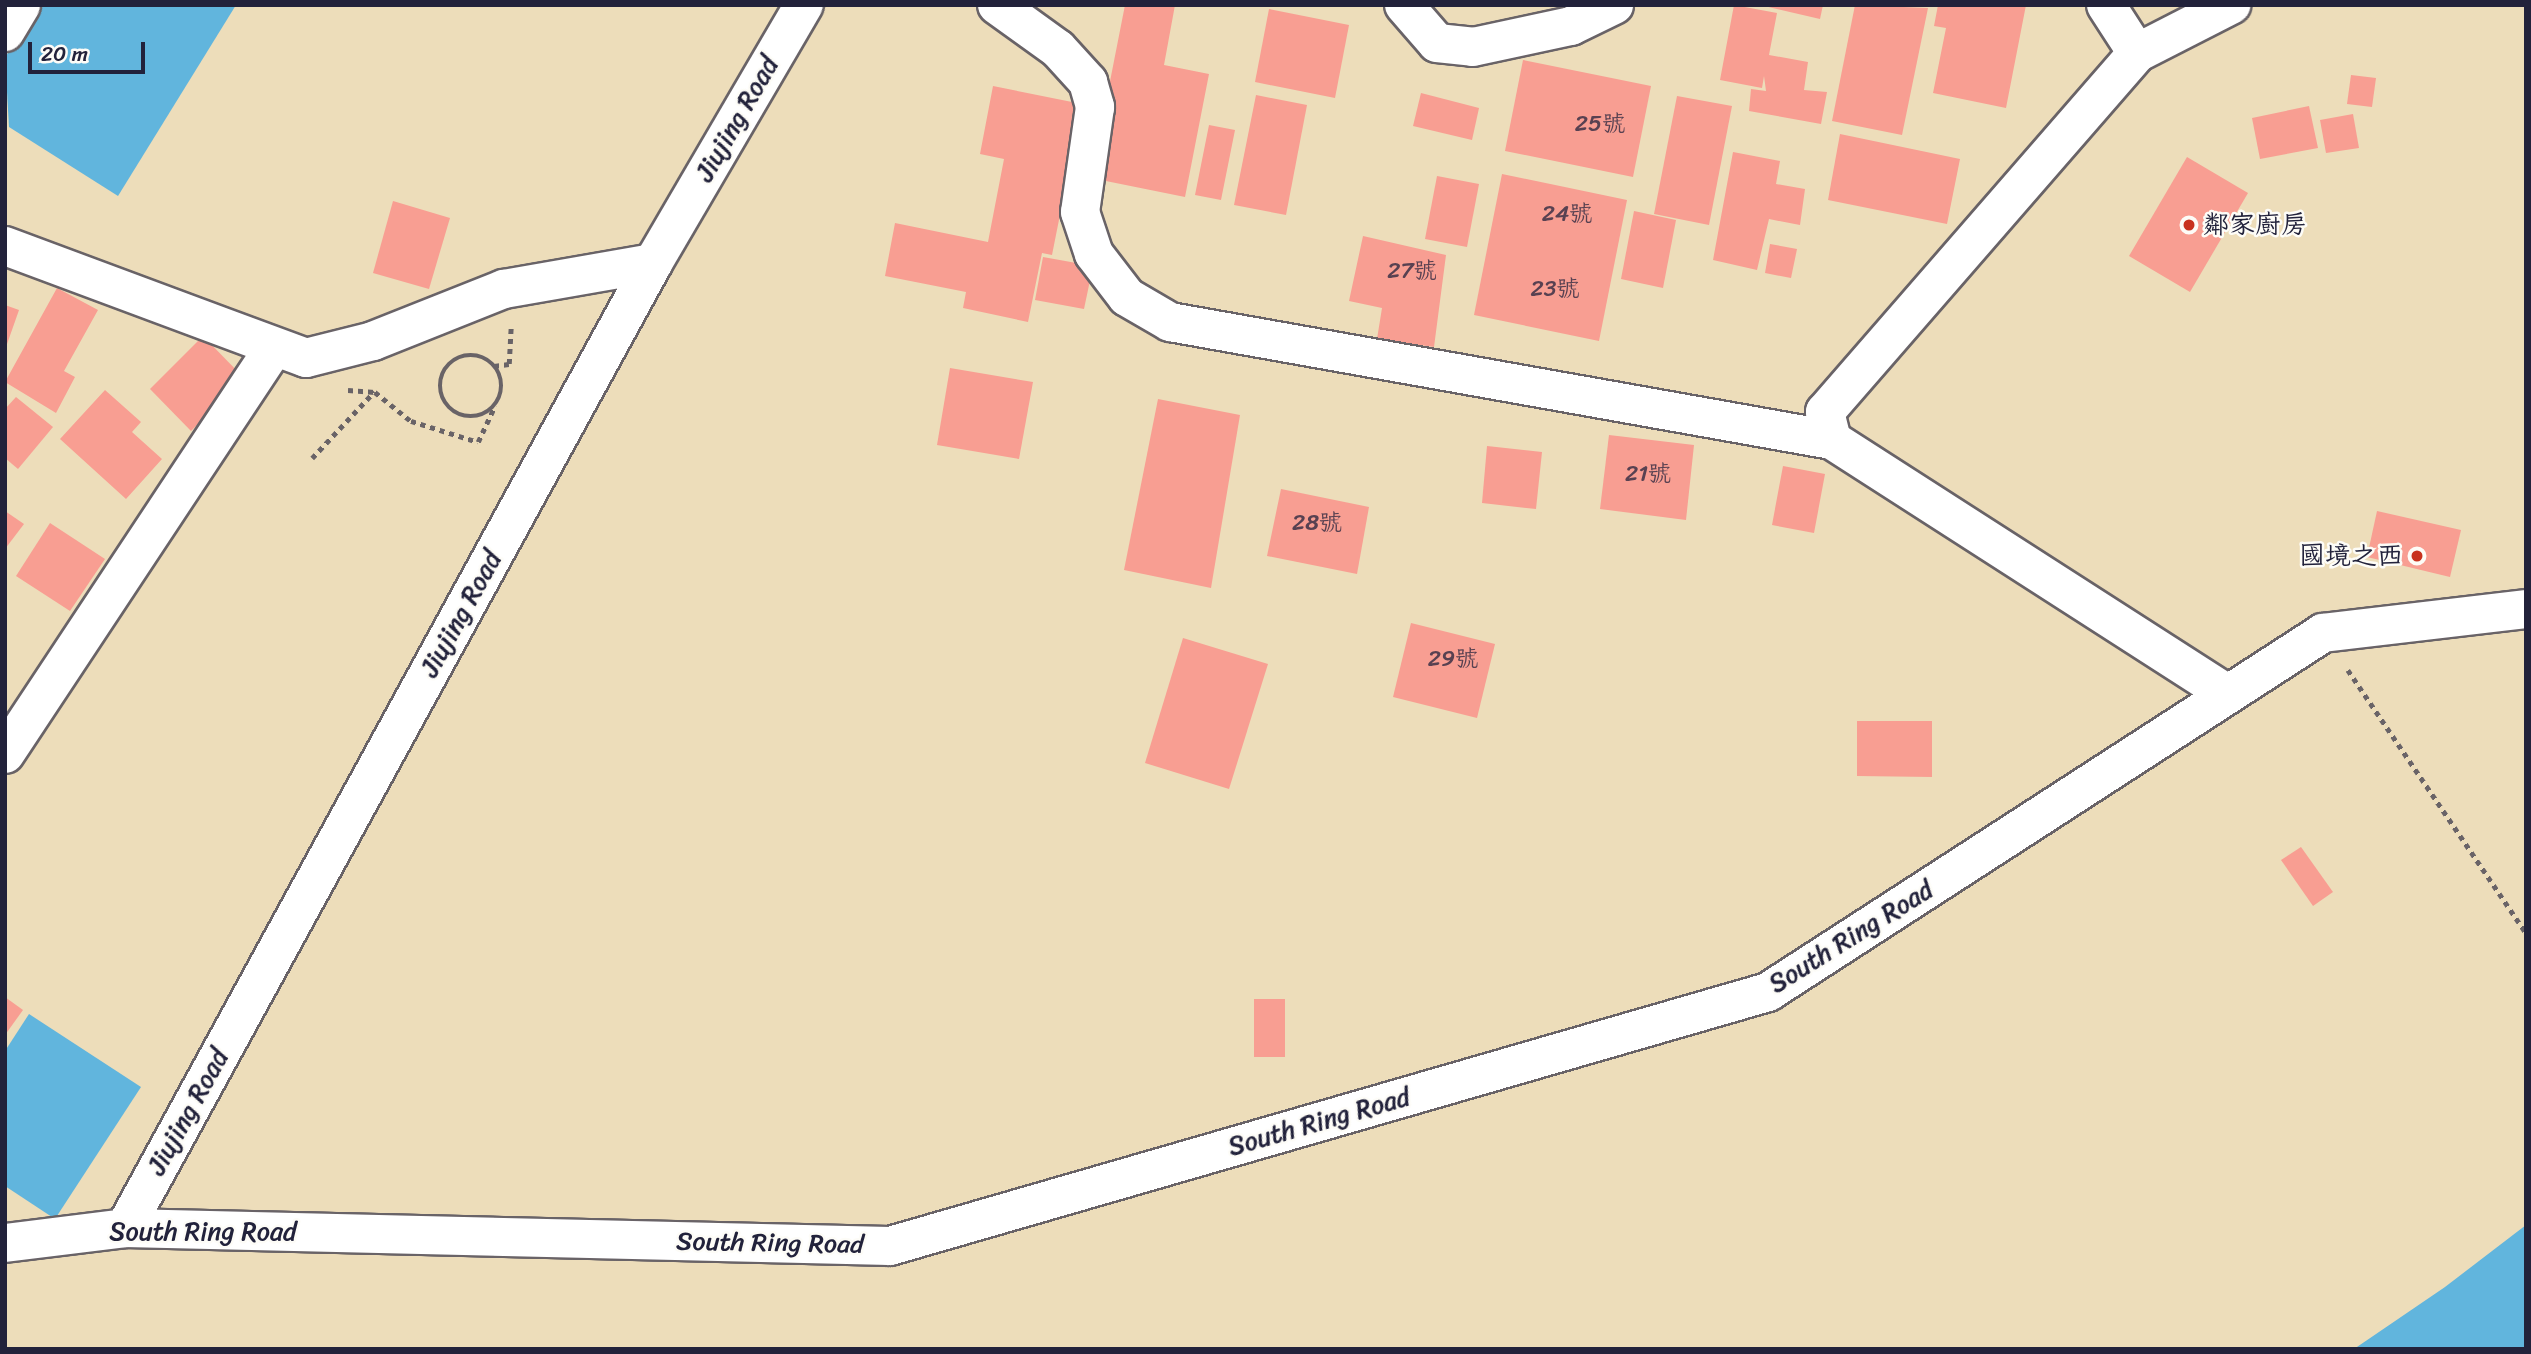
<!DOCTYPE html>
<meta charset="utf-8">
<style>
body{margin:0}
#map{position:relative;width:2531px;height:1354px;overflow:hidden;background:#edddba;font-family:Sriracha,"LXGW WenKai TC",sans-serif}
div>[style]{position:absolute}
.water>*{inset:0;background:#61b5dd}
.building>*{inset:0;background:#f89e92}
.path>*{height:4.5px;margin-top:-2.25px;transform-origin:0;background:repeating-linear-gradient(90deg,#696367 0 5px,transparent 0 10px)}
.path>.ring{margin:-2.25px;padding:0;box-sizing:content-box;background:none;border:4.5px solid #696367;border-radius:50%}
.roads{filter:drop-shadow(2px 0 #696367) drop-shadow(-2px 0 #696367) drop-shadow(0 2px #696367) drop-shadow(0 -2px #696367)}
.minor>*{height:38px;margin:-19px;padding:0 19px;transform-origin:19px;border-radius:19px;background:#fff}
.tertiary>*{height:38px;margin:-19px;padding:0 19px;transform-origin:19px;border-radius:19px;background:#fff}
.secondary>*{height:38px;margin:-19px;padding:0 19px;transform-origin:19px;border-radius:19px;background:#fff}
.dots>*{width:19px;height:19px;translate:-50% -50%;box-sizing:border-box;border:4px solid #fdfcf7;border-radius:50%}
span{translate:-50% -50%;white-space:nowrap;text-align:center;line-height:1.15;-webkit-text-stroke:5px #fdfcf7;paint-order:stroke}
.number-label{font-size:23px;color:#584151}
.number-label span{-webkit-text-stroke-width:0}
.street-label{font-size:26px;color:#22223b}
.poi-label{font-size:26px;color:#22223b}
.left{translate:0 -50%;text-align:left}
.right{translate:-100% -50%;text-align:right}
.frame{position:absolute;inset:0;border:7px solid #22223b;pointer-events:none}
.scale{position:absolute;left:28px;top:42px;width:117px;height:32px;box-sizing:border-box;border:4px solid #22223b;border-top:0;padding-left:9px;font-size:21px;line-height:24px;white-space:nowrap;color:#22223b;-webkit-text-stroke:5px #fdfcf7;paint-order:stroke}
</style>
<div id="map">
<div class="water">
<div style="clip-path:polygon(44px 5px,236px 5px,118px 196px,9px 127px,5px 57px)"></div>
<div style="clip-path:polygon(29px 1014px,141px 1087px,55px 1219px,5px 1186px,5px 1051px)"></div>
<div style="clip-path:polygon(2526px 1225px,2526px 1349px,2354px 1349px,2445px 1287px)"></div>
</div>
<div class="building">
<div style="clip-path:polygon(1125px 5px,1175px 5px,1164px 65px,1209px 74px,1185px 197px,1091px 178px)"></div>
<div style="clip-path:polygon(1734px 5px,1777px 13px,1769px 55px,1808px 62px,1804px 90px,1827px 92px,1821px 124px,1749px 111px,1751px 89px,1766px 91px,1764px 76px,1762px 88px,1720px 80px)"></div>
<div style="clip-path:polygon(1760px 5px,1823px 5px,1820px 19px)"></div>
<div style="clip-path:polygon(1855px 5px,1928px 8px,1902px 135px,1832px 121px)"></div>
<div style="clip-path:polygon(1938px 5px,2026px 5px,2006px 108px,1933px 93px,1946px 28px,1934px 26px)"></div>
<div style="clip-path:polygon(1269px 9px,1349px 25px,1335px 98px,1255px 82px)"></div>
<div style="clip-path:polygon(1523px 60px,1651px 86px,1633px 177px,1505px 151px)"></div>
<div style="clip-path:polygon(2351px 75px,2376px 78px,2372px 107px,2347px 104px)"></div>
<div style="clip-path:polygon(993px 86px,1082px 104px,1052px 255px,1042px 253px,1028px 322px,963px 308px,966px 292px,885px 276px,895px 223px,988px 242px,1004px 159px,980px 154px)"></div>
<div style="clip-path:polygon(1421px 93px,1479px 108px,1472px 140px,1413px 126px)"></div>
<div style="clip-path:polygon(1256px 95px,1307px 105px,1286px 215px,1234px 205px)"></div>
<div style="clip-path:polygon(1677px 96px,1732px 106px,1709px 225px,1654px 214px)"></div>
<div style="clip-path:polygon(2309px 106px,2318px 148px,2260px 159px,2252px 118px)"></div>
<div style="clip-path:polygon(2353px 114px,2359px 148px,2326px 153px,2320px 120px)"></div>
<div style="clip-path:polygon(1209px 125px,1235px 130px,1221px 200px,1195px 195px)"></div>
<div style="clip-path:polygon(1840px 134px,1960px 159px,1947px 224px,1828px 200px)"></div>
<div style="clip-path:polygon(1733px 152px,1780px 161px,1776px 184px,1805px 189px,1800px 225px,1769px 219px,1757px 270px,1713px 260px)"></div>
<div style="clip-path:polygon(2187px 157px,2248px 193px,2190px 292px,2129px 256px)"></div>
<div style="clip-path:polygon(1502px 174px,1627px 200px,1599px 341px,1474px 315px)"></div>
<div style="clip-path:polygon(1437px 176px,1479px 184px,1467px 247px,1425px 239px)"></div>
<div style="clip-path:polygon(393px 201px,450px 218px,429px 289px,373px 273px)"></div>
<div style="clip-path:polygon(1634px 211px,1676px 220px,1663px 288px,1621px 279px)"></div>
<div style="clip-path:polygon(1363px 236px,1446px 255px,1434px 347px,1377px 339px,1382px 308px,1349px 301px)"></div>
<div style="clip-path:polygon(1770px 244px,1797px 249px,1791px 278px,1765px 273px)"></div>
<div style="clip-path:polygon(1043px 257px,1093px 266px,1084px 309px,1035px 300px)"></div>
<div style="clip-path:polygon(57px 288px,98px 310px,64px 371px,75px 377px,56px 413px,5px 382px)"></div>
<div style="clip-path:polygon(5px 305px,19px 310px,6px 347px,5px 347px)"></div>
<div style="clip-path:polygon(203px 336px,244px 378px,191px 431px,150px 389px)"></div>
<div style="clip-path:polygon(950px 368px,1033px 382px,1019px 459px,937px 445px)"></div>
<div style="clip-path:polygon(105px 390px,141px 422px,132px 432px,162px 459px,126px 499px,60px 439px)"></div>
<div style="clip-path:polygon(16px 397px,53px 427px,18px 469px,5px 458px,5px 409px)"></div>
<div style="clip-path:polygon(1158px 399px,1240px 415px,1211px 588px,1124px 570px)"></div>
<div style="clip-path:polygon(1609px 435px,1694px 445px,1686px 520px,1600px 509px)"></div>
<div style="clip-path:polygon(1487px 446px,1542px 452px,1536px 509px,1482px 503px)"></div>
<div style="clip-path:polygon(1783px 466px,1825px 474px,1814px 533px,1772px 525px)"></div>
<div style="clip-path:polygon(1281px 489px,1369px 507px,1357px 574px,1267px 556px)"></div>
<div style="clip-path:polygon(5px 511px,24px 524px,5px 549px)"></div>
<div style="clip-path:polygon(2377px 511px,2461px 530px,2450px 577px,2367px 557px)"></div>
<div style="clip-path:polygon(50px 523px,105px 559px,70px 611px,16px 576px)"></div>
<div style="clip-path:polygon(1411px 623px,1495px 644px,1477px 718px,1393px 697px)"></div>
<div style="clip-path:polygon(1183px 638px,1268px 664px,1229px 789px,1145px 763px)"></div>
<div style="clip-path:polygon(1857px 721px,1932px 721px,1932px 777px,1857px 776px)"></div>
<div style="clip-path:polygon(2301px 847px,2333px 892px,2313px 906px,2281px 860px)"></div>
<div style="clip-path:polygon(5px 997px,23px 1010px,5px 1035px)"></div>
<div style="clip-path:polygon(1254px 999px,1285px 999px,1285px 1057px,1254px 1057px)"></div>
</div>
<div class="path">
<div class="ring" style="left:440px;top:355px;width:57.5px;height:57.5px"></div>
<div style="left:494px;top:366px;width:15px;rotate:-8deg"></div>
<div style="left:509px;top:364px;width:36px;rotate:-87deg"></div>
<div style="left:348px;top:390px;width:27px;rotate:4deg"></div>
<div style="left:375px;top:392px;width:46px;rotate:38.9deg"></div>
<div style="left:411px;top:421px;width:70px;rotate:17.4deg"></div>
<div style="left:478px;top:442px;width:40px;rotate:-65deg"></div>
<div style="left:312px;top:458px;width:91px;rotate:-46.8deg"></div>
<div style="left:2348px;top:670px;width:318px;rotate:55.9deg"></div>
</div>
<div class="roads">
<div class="minor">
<div style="left:997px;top:5px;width:75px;rotate:35.8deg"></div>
<div style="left:1058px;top:49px;width:45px;rotate:47.7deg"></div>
<div style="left:1088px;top:82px;width:26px;rotate:74deg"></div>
<div style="left:1095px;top:107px;width:106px;rotate:98.1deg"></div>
<div style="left:1080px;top:212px;width:44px;rotate:71.6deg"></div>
<div style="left:1094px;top:254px;width:54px;rotate:52.5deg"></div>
<div style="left:1127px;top:297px;width:50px;rotate:30.2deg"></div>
<div style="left:1170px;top:322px;width:672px;rotate:10.11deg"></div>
<div style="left:1832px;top:440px;width:470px;rotate:32.7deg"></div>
<div style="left:1404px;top:5px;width:50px;rotate:49deg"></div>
<div style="left:1437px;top:43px;width:36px;rotate:6deg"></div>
<div style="left:1473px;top:47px;width:100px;rotate:-12.1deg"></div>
<div style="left:1571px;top:26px;width:48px;rotate:-26deg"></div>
<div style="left:5px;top:32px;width:31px;rotate:-59deg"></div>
<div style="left:2137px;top:53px;width:106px;rotate:-27.1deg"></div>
<div style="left:1832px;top:440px;width:29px;rotate:-104deg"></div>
<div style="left:1825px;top:412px;width:476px;rotate:-49deg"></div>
<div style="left:2137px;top:53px;width:57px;rotate:-122.9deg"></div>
<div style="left:5px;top:754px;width:484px;rotate:-56.5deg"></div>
</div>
<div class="tertiary">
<div style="left:5px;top:246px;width:321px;rotate:20.4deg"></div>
<div style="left:306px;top:358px;width:69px;rotate:-14.2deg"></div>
<div style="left:373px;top:341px;width:141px;rotate:-21.7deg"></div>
<div style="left:504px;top:289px;width:151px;rotate:-9.9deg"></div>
<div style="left:5px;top:1243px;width:121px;rotate:-7.1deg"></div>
<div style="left:125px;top:1228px;width:765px;rotate:1.35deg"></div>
<div style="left:890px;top:1246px;width:914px;rotate:-16.13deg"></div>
<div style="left:1768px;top:992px;width:661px;rotate:-32.9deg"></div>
<div style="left:2323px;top:633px;width:204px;rotate:-6.7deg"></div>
</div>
<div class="secondary">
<div style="left:125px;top:1228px;width:1100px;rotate:-61.31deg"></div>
<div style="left:653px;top:263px;width:299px;rotate:-59.7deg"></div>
</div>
</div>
<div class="dots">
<div style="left:2189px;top:225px;background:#c8321e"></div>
<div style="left:2417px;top:556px;background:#c8321e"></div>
</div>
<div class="number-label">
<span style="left:1600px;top:124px">25號</span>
<span style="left:1567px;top:214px">24號</span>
<span style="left:1412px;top:271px">27號</span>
<span style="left:1555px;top:289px">23號</span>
<span style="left:1648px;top:474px">21號</span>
<span style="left:1317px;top:523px">28號</span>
<span style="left:1453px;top:659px">29號</span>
</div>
<div class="street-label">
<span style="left:737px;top:119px;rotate:-60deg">Jiujing Road</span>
<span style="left:461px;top:614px;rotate:-61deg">Jiujing Road</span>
<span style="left:1851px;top:937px;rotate:-32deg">South Ring Road</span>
<span style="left:188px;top:1112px;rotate:-61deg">Jiujing Road</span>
<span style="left:1319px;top:1122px;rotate:-16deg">South Ring Road</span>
<span style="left:203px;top:1232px">South Ring Road</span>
<span style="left:770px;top:1243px;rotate:1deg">South Ring Road</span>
</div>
<div class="poi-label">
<span class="left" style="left:2203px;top:225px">鄰家廚房</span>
<span class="right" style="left:2403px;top:556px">國境之西</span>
</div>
<div class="frame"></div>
<div class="scale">20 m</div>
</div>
